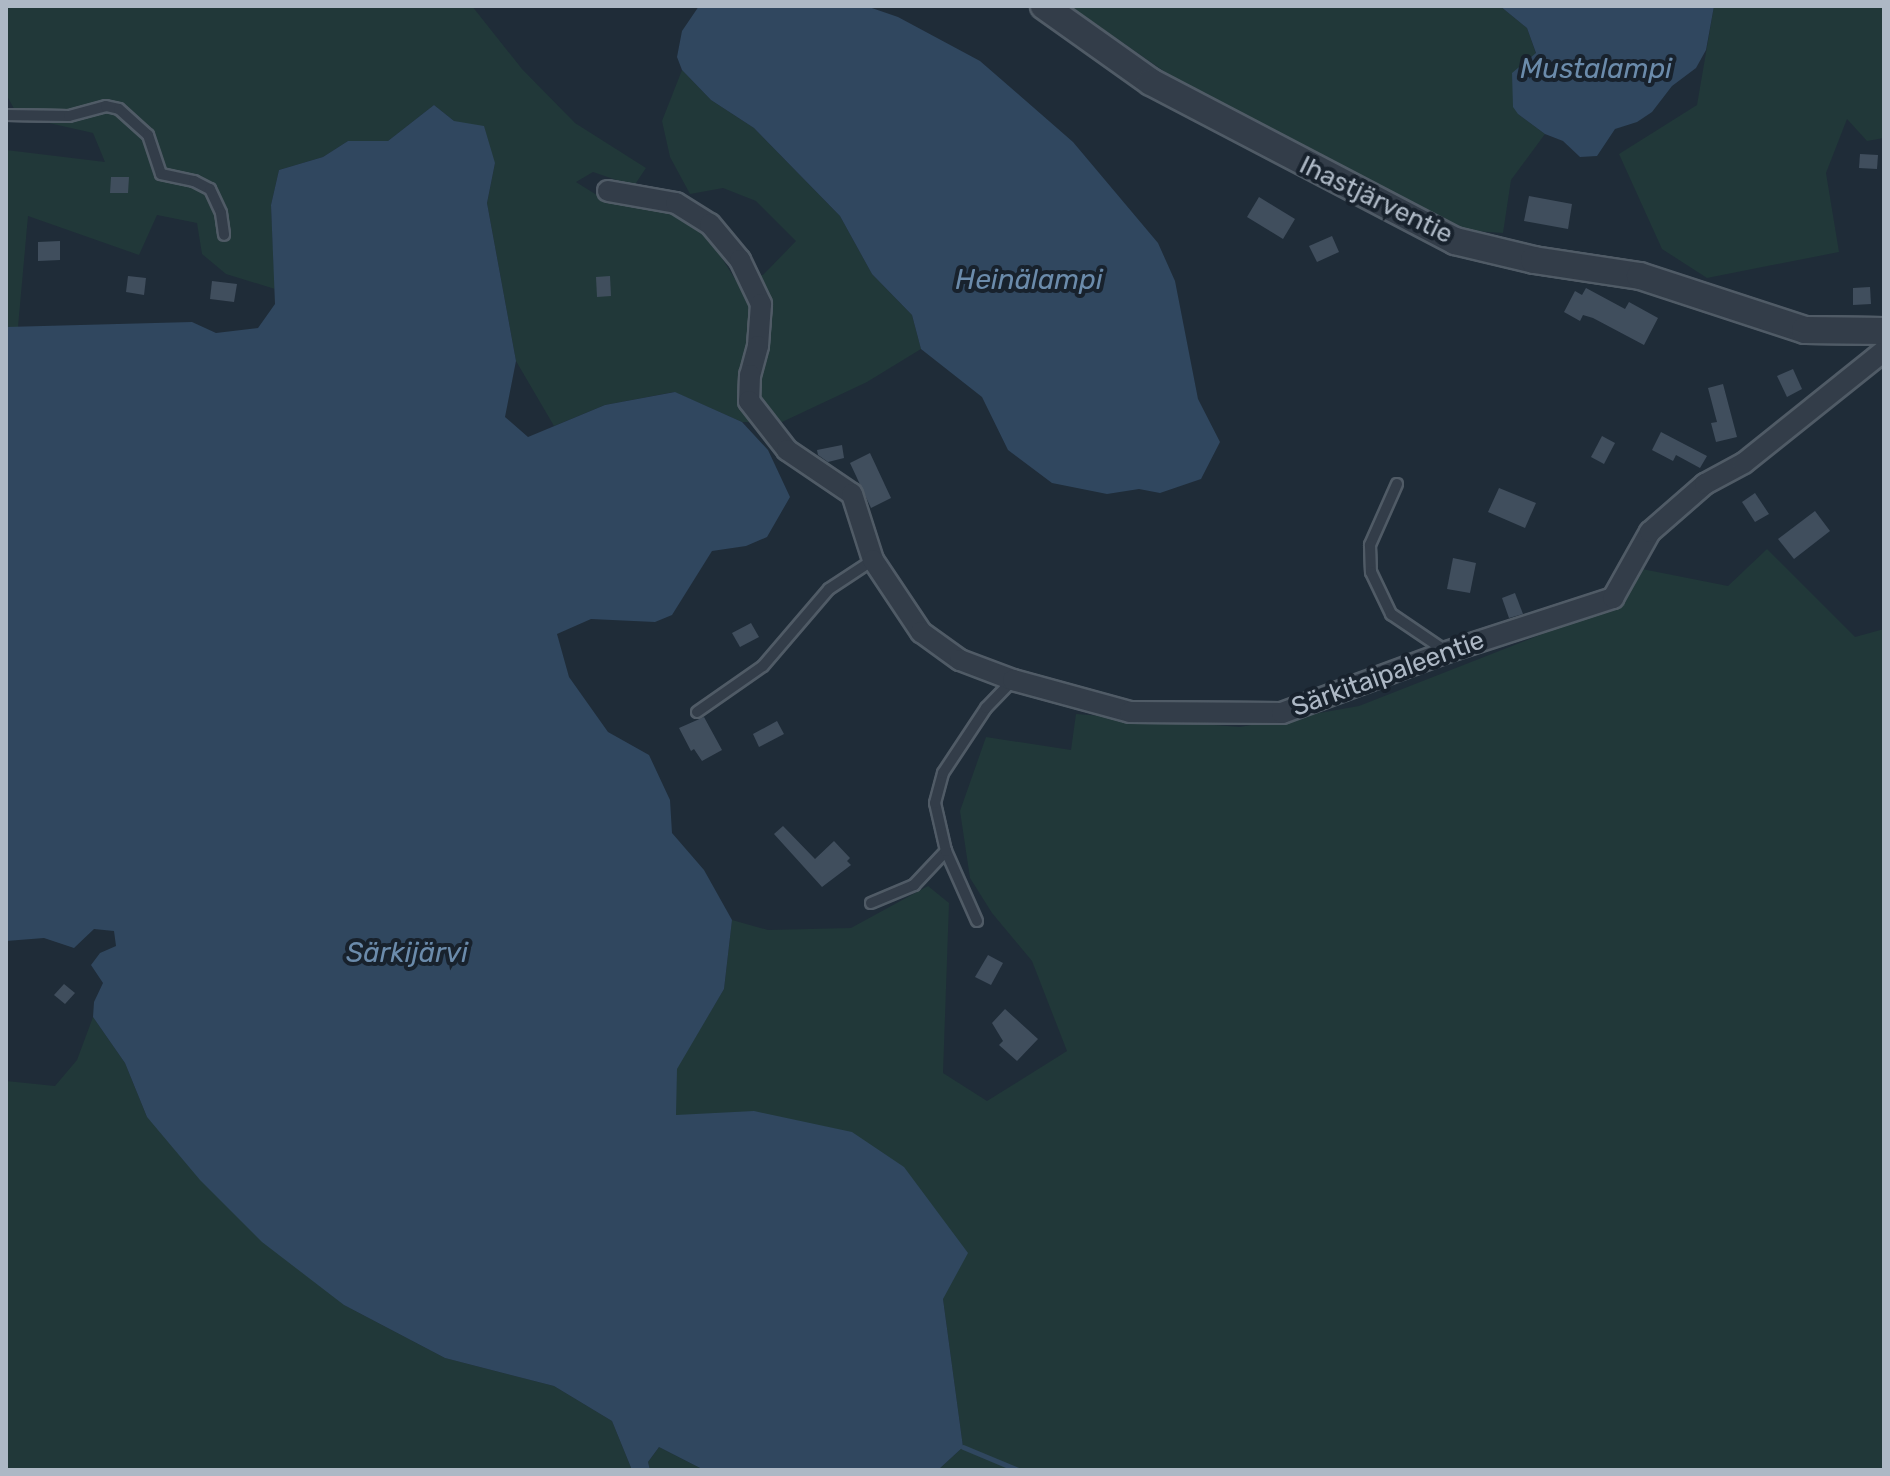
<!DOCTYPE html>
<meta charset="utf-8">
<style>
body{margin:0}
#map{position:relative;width:1890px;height:1476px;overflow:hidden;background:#1f2c38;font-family:Rubik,sans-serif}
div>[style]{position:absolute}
.green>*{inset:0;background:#213839}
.water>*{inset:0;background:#30475f}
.stream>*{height:5px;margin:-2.5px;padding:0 2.5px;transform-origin:2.5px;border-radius:2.5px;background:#30475f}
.building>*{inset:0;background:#404e5d}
.roads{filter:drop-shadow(2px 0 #505b66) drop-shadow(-2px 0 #505b66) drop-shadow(0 2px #505b66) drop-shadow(0 -2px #505b66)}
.service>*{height:10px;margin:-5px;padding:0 5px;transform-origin:5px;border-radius:5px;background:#333d49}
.minor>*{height:20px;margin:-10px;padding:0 10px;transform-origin:10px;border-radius:10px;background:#333d49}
.tertiary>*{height:26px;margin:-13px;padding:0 13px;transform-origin:13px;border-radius:13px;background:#333d49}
span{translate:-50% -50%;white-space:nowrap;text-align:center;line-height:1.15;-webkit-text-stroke:8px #18222d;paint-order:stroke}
.street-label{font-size:26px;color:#adb8c5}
.water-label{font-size:28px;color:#6b8bab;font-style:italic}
.frame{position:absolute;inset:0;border:8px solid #adb8c5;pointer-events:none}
</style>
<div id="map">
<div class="green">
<div style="clip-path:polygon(6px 6px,472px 6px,522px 69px,575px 123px,646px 168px,634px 186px,593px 172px,576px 182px,608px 202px,677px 211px,710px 239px,735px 279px,763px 275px,796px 241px,756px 201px,723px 188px,690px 194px,670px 157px,662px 121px,682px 70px,711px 100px,754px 128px,840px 216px,872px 274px,912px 315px,921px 349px,867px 382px,780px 423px,742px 422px,674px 392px,605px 405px,554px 426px,516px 361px,487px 203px,495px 163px,454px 121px,434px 105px,388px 141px,348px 141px,323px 157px,279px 170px,271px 205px,275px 289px,226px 274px,202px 254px,197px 223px,157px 215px,139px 255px,28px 216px,18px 327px,6px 327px,6px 150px,105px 162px,93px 133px,18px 116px,6px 94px)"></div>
<div style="clip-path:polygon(1070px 6px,1500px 6px,1527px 28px,1536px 54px,1518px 114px,1545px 134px,1511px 180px,1503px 233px,1459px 230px,1188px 88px)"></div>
<div style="clip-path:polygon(1714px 6px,1884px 6px,1884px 138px,1867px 141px,1847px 119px,1826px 173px,1839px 252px,1707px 278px,1662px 249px,1619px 154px,1697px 105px)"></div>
<div style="clip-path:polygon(1767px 549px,1855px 637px,1884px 629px,1884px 1470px,938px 1470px,963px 1447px,943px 1299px,676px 1116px,676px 1069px,724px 989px,732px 920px,768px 930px,851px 928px,928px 886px,949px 903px,943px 1073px,987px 1101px,1067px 1051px,1032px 961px,992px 913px,970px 878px,960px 811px,986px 737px,1071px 750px,1076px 714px,1240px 727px,1359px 706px,1619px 604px,1637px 568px,1728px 586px)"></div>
<div style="clip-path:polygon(93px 1017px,125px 1063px,147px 1117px,344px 1305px,445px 1358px,554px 1386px,612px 1421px,632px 1470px,6px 1470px,6px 1081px,55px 1086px,77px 1060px)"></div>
<div style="clip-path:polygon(659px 1447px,704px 1470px,650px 1470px,648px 1462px)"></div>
</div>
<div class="water">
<div style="clip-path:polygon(699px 6px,866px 6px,898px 17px,980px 61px,1073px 142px,1158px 243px,1175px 281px,1198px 399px,1220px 442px,1201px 479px,1160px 493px,1139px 489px,1107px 494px,1052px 483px,1008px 450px,982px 397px,921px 349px,912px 315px,872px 274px,840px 216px,754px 128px,711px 100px,682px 70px,677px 57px,682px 31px)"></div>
<div style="clip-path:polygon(1500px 6px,1714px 6px,1706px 50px,1696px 68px,1672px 86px,1652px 112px,1637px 122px,1615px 129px,1597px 156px,1580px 157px,1563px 141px,1545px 134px,1518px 114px,1513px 107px,1512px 73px,1536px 53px,1527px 28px)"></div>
<div style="clip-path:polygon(434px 105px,454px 121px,484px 126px,495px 163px,487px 203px,516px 361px,505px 417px,528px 437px,605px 405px,675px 392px,742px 422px,768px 450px,790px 497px,767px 537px,746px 546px,712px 551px,672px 615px,655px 622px,591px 619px,557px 634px,569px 677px,608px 732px,649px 755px,670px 800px,672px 833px,704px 870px,732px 920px,724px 989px,677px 1069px,676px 1115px,754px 1111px,852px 1132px,904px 1167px,968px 1253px,943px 1299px,963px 1447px,938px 1470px,704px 1470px,659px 1447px,648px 1462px,650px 1470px,632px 1470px,612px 1421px,554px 1386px,445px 1358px,344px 1305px,262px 1242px,200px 1180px,147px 1117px,125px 1063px,93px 1017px,94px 1002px,103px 983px,91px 965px,100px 953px,116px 946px,114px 931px,94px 929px,74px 948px,44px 938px,6px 941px,6px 327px,192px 322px,216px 333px,258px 328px,275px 304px,271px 205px,279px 170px,323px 157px,348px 141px,388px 141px)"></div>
</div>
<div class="stream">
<div style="left:963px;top:1447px;width:60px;rotate:22.7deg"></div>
</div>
<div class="building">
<div style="clip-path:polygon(1860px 154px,1878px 155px,1877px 169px,1859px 168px)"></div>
<div style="clip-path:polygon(111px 177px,129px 177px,128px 193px,110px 193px)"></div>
<div style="clip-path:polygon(1529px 196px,1572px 204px,1568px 229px,1524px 221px)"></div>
<div style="clip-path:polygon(1259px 197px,1295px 219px,1283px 239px,1247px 217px)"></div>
<div style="clip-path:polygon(1332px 236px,1339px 252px,1317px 262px,1309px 246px)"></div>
<div style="clip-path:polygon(60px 241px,60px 260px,38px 261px,38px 242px)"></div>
<div style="clip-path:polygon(128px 276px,146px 278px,144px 295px,126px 292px)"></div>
<div style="clip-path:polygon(610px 276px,611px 296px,597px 297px,596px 277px)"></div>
<div style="clip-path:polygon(212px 281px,237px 284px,234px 302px,210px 299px)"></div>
<div style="clip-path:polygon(1870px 287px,1871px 304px,1853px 305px,1853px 288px)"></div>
<div style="clip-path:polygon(1586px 288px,1625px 309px,1629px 302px,1658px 318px,1644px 345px,1593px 318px,1583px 315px,1580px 321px,1564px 312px,1575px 291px,1582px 295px)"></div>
<div style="clip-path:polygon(1793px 369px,1802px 389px,1787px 397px,1777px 376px)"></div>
<div style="clip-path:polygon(1723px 384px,1737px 437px,1716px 442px,1711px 423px,1717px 422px,1708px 388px)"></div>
<div style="clip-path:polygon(1661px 432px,1707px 456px,1700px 468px,1676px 455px,1673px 461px,1652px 450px)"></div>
<div style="clip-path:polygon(1602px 436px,1615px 443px,1604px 464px,1591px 457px)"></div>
<div style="clip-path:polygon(842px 445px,844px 458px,828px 462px,818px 455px,817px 450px)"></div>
<div style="clip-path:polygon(870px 453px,891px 498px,871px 508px,850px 463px)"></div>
<div style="clip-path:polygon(1499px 488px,1536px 503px,1525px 528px,1488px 512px)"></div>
<div style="clip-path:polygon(1755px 493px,1769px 514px,1755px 522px,1742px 502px)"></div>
<div style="clip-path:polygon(1815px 511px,1830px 531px,1794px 559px,1778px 539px)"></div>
<div style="clip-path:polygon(1453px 558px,1476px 563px,1470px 593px,1447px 589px)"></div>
<div style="clip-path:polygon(1515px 593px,1523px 614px,1509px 618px,1502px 598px)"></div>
<div style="clip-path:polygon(751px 623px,759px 637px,740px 647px,732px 633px)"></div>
<div style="clip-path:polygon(704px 717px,722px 750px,702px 761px,694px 749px,691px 751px,679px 728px)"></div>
<div style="clip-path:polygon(777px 721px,784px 734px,759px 747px,753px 734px)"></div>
<div style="clip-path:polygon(783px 826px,815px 859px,834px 841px,850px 858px,847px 861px,851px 865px,822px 887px,774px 834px)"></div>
<div style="clip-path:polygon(988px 955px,1003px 963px,991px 985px,975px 977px)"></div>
<div style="clip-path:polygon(64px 984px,75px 993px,65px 1004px,54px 995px)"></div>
<div style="clip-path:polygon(1005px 1009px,1038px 1039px,1017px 1061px,999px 1045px,1003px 1041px,992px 1023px)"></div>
</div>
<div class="roads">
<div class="service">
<div style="left:6px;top:115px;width:63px;rotate:0.9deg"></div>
<div style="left:69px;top:116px;width:38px;rotate:-15deg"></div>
<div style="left:106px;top:106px;width:13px;rotate:13deg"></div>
<div style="left:119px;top:109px;width:39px;rotate:42deg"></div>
<div style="left:148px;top:135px;width:41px;rotate:71.6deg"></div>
<div style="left:161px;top:174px;width:34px;rotate:12deg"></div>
<div style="left:194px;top:181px;width:18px;rotate:27deg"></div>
<div style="left:210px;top:189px;width:26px;rotate:65deg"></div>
<div style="left:221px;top:213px;width:22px;rotate:82deg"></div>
<div style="left:1397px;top:484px;width:67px;rotate:113.9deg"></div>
<div style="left:1370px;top:545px;width:27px;rotate:88deg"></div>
<div style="left:1371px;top:572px;width:47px;rotate:64.5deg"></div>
<div style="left:1391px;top:614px;width:68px;rotate:34.2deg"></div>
<div style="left:697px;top:712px;width:80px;rotate:-34.9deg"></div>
<div style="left:763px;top:666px;width:101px;rotate:-49.4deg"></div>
<div style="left:829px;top:589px;width:53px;rotate:-33.4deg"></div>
<div style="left:871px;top:903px;width:47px;rotate:-22.7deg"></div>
<div style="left:914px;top:885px;width:47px;rotate:-46.7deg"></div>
<div style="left:977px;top:921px;width:77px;rotate:-113.9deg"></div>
<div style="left:946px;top:851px;width:49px;rotate:-102.9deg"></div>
<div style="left:935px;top:803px;width:31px;rotate:-75deg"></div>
<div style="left:943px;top:773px;width:78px;rotate:-56.5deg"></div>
<div style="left:986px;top:708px;width:39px;rotate:-46deg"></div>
</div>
<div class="minor">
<div style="left:608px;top:191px;width:69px;rotate:10deg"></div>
<div style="left:676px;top:203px;width:40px;rotate:32deg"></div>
<div style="left:710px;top:224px;width:47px;rotate:50.2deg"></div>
<div style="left:740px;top:260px;width:49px;rotate:64.5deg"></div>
<div style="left:761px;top:304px;width:42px;rotate:94.1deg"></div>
<div style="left:758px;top:346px;width:30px;rotate:105deg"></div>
<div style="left:750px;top:375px;width:26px;rotate:92deg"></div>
<div style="left:749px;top:401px;width:62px;rotate:52.2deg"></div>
<div style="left:787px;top:450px;width:78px;rotate:34.1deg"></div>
<div style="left:852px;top:494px;width:69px;rotate:72.3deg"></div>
<div style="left:873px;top:560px;width:87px;rotate:56.3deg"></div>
<div style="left:921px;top:632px;width:48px;rotate:35.7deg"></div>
<div style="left:960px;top:660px;width:57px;rotate:20.7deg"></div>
<div style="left:1013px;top:680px;width:121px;rotate:15.3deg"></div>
<div style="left:1130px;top:712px;width:152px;rotate:0.4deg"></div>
<div style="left:1282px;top:713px;width:176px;rotate:-20.3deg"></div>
<div style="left:1447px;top:652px;width:175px;rotate:-18deg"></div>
<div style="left:1613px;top:598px;width:76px;rotate:-60.7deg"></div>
<div style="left:1650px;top:532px;width:73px;rotate:-41.1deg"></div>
<div style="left:1705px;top:484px;width:44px;rotate:-28.3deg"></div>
<div style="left:1744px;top:463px;width:179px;rotate:-38.7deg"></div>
</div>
<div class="tertiary">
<div style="left:1044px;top:6px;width:131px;rotate:35.4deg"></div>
<div style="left:1151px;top:82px;width:343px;rotate:27.6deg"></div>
<div style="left:1455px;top:241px;width:81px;rotate:13.5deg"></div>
<div style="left:1534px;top:260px;width:107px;rotate:8.6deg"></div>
<div style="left:1640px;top:276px;width:174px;rotate:18.1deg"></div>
<div style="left:1805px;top:330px;width:79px;rotate:0.7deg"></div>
</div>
</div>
<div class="street-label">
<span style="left:1376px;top:200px;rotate:26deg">Ihastjärventie</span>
<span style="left:1388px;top:674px;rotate:-20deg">Särkitaipaleentie</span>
</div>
<div class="water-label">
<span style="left:1596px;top:69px">Mustalampi</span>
<span style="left:1029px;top:280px">Heinälampi</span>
<span style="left:407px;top:953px">Särkijärvi</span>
</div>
<div class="frame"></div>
</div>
